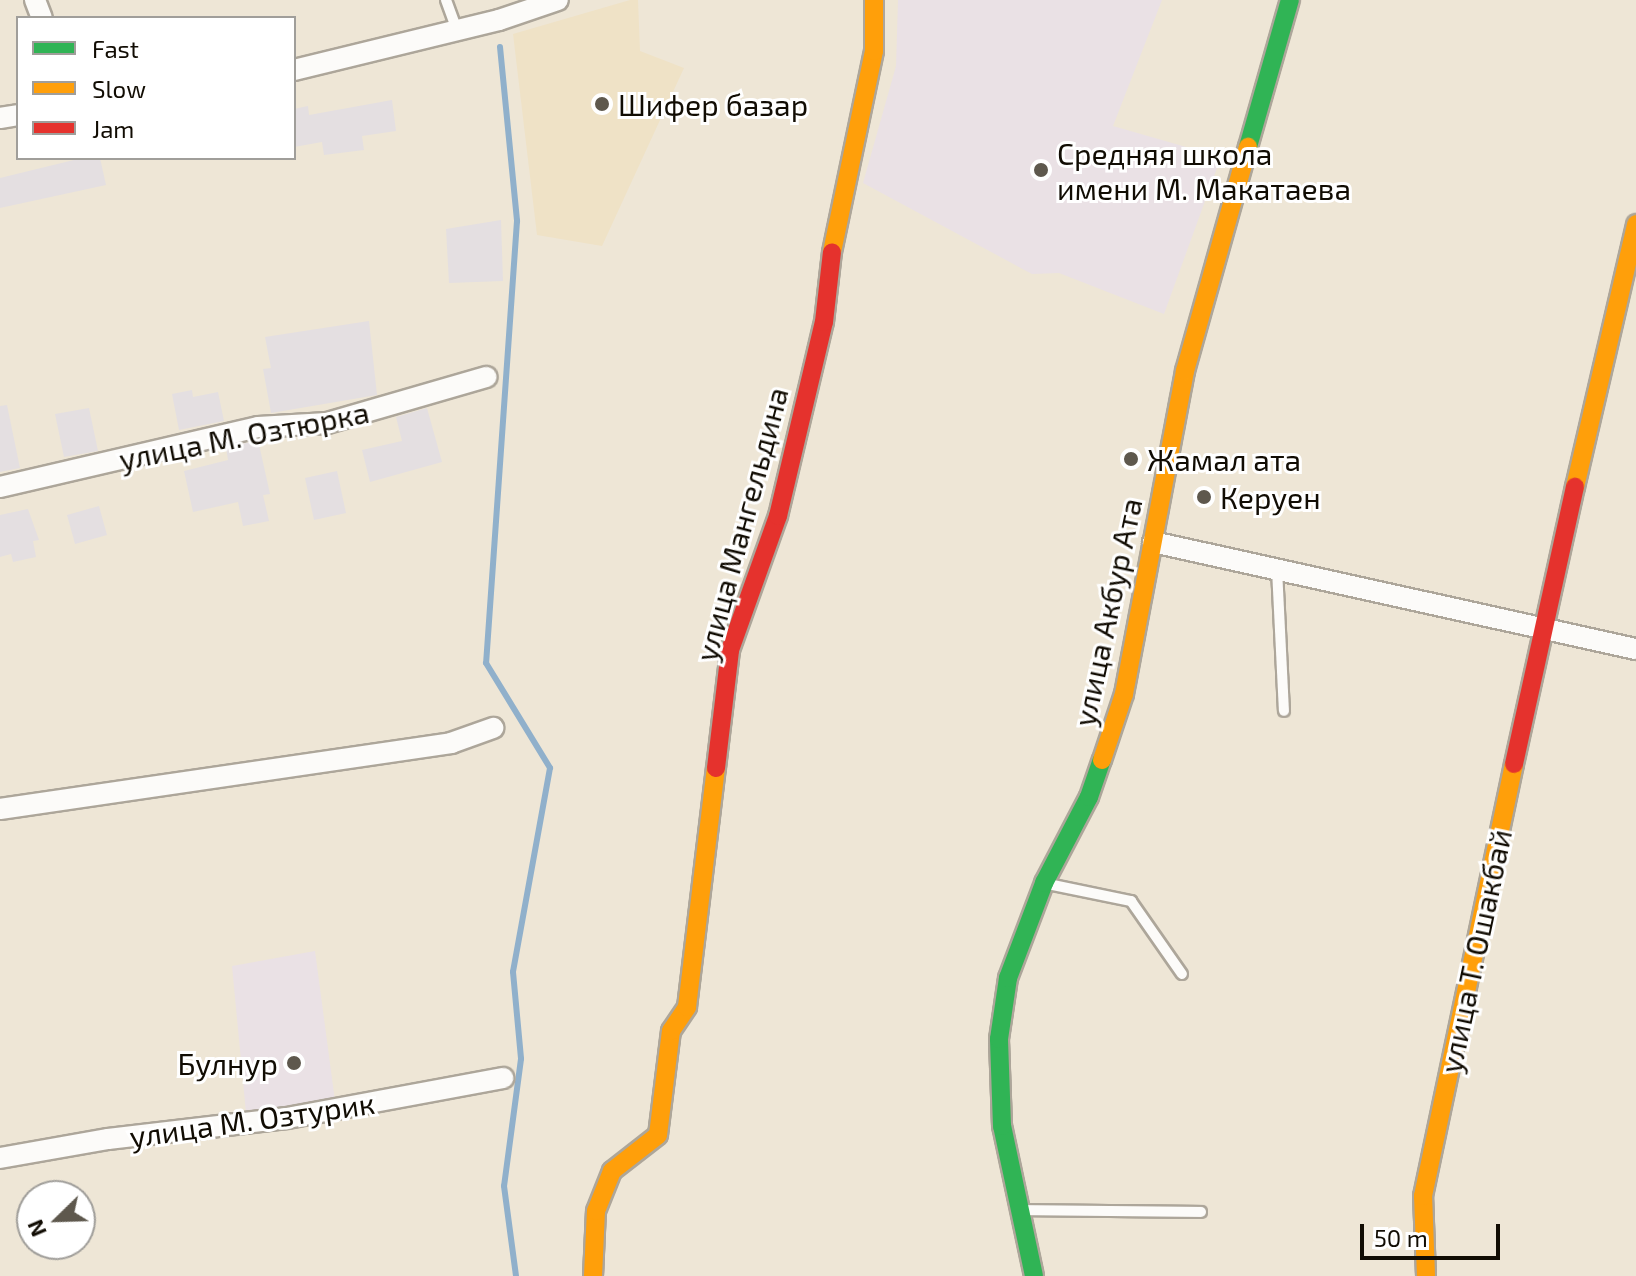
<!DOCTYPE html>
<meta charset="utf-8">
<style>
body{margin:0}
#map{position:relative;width:1636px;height:1276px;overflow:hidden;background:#eee6d6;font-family:"Exo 2",sans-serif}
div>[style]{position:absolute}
.built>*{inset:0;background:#efe2c6}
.education>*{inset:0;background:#eae1e5}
.stream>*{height:6px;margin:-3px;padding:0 3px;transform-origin:3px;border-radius:3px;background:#90b0cb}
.building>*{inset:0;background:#e4dfe1}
.roads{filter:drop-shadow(2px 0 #ada69a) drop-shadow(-2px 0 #ada69a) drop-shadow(0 2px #ada69a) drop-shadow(0 -2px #ada69a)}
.lane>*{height:10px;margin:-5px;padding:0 5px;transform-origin:5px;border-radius:5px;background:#fcfbf9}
.street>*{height:20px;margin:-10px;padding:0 10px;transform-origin:10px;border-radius:10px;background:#fcfbf9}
.fast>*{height:18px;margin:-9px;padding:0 9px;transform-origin:9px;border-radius:9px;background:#30b455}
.slow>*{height:18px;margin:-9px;padding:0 9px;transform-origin:9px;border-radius:9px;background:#ff9f0a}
.jam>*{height:18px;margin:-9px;padding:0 9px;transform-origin:9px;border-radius:9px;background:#e5322d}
.dots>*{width:22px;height:22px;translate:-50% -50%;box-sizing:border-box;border:4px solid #fff;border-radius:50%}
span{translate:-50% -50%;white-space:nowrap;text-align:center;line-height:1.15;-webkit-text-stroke:6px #fff;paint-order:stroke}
.poi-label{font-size:30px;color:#110c03}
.left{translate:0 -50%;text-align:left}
.right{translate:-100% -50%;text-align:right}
.street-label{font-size:30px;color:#110c03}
.legend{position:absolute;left:16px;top:16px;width:280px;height:144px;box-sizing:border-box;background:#fff;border:2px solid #a09e9a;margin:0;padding:10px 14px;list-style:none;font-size:24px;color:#110c03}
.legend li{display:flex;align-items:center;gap:16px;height:40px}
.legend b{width:40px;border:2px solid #a09e9a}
.north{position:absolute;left:16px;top:1180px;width:80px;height:80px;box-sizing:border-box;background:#fff;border:2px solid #a09e9a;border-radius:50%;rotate:247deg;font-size:22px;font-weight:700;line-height:32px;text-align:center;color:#110c03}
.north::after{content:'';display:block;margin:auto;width:28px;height:36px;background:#5e584d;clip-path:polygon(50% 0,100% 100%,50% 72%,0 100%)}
.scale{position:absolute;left:1360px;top:1224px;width:140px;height:36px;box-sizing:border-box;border:4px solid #110c03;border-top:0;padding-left:10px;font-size:24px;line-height:28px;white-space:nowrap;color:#110c03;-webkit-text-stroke:6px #fff;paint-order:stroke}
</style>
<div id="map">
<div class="built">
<div style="clip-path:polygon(630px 0,638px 0,640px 51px,684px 68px,602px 246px,537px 235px,513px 34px)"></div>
</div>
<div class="education">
<div style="clip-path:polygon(898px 0,1162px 0,1113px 126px,1221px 157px,1164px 314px,1059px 273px,1032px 274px,863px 183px,896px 66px)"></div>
<div style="clip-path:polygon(315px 951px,335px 1101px,246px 1113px,232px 966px)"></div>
</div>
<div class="stream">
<div style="left:500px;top:47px;width:175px;rotate:84.4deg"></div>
<div style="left:517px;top:221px;width:443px;rotate:94deg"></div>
<div style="left:486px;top:663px;width:123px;rotate:58.6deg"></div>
<div style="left:550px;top:768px;width:207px;rotate:100.3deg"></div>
<div style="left:513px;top:972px;width:87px;rotate:84.7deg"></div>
<div style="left:521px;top:1059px;width:128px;rotate:97.6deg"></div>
<div style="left:504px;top:1186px;width:91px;rotate:82.4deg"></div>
</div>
<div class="building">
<div style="clip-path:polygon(392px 100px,396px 131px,362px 136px,364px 150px,324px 155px,322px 142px,294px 147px,294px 109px,308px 106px,309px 115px)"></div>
<div style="clip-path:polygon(82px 158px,100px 158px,106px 185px,0 208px,0 178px)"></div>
<div style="clip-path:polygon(501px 220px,503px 281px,449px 283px,446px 229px)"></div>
<div style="clip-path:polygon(369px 321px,377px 395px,271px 413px,263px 369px,271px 368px,265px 337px)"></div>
<div style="clip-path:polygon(192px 390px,193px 397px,218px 392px,224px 421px,179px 430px,172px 394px)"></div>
<div style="clip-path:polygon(7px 405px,20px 468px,0 472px,0 406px)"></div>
<div style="clip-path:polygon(89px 408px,98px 451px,64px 457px,55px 414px)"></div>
<div style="clip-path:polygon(427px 408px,442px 462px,370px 482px,362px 450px,402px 441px,396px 417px)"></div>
<div style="clip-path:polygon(258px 440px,270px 494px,263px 495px,269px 521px,243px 526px,238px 502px,193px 512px,184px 471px,228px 460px,226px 448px)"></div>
<div style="clip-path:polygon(337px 471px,346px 513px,314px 520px,305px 478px)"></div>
<div style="clip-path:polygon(99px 506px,107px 535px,75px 544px,67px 515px)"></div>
<div style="clip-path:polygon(28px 509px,39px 540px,33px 541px,36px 557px,13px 562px,11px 554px,0 557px,0 515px)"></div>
</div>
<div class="roads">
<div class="lane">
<div style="left:446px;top:0;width:32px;rotate:70deg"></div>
<div style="left:1277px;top:569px;width:142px;rotate:87.2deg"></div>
<div style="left:1048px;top:884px;width:85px;rotate:11.6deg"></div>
<div style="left:1131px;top:901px;width:89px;rotate:55.1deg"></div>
<div style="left:1018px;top:1210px;width:183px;rotate:0.6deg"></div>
</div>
<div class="street">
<div style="left:35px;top:0;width:19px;rotate:69deg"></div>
<div style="left:294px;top:70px;width:211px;rotate:-13.7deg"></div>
<div style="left:499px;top:20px;width:62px;rotate:-18.7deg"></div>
<div style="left:0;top:118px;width:18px;rotate:-9deg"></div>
<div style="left:0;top:487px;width:265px;rotate:-13.1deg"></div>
<div style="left:258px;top:427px;width:69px;rotate:-3.3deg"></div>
<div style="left:327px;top:423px;width:166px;rotate:-16.1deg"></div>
<div style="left:1153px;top:542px;width:495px;rotate:12.5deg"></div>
<div style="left:0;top:809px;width:456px;rotate:-8.3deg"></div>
<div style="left:451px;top:743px;width:45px;rotate:-19.7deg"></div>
<div style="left:0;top:1158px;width:110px;rotate:-10deg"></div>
<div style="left:108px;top:1139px;width:180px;rotate:-6.7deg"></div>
<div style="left:287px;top:1118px;width:220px;rotate:-10.5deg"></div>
</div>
<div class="fast">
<div style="left:1248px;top:147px;width:153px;rotate:-74.1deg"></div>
<div style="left:1034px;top:1276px;width:153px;rotate:-102deg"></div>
<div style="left:1002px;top:1126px;width:87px;rotate:-92deg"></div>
<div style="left:999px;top:1039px;width:62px;rotate:-81.6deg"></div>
<div style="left:1008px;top:978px;width:102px;rotate:-69.2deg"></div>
<div style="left:1044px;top:883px;width:97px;rotate:-62.4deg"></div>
<div style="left:1089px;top:797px;width:39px;rotate:-71deg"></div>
</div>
<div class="slow">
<div style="left:832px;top:252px;width:205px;rotate:-78.2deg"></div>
<div style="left:874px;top:51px;width:51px;rotate:-90deg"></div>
<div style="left:1575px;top:487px;width:270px;rotate:-76.9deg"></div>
<div style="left:1102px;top:760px;width:70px;rotate:-71.6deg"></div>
<div style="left:1124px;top:694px;width:329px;rotate:-79.3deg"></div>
<div style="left:1185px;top:371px;width:233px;rotate:-74.3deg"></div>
<div style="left:593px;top:1276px;width:65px;rotate:-87.4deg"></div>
<div style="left:596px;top:1211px;width:43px;rotate:-68.2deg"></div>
<div style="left:612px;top:1171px;width:58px;rotate:-38deg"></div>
<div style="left:658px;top:1135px;width:105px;rotate:-82.9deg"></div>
<div style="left:671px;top:1031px;width:29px;rotate:-56deg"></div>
<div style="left:687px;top:1007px;width:241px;rotate:-83.1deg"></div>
<div style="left:1426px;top:1276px;width:80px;rotate:-92.1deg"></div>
<div style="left:1423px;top:1196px;width:441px;rotate:-78.1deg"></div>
</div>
<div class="jam">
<div style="left:1514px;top:764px;width:284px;rotate:-77.6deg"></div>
<div style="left:716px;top:768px;width:119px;rotate:-83.2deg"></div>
<div style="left:730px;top:650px;width:142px;rotate:-70.3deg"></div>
<div style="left:778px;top:516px;width:199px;rotate:-76.7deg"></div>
<div style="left:824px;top:322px;width:70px;rotate:-83.5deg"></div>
</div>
</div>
<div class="dots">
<div style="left:602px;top:104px;background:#5e584d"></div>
<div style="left:1041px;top:170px;background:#5e584d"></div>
<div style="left:1131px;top:459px;background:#5e584d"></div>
<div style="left:1204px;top:497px;background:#5e584d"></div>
<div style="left:294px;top:1063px;background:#5e584d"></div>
</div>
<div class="poi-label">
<span class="left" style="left:618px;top:104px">Шифер базар</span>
<span class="left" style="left:1057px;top:170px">Средняя школа<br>имени М. Макатаева</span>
<span class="left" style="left:1147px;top:459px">Жамал ата</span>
<span class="left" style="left:1220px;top:497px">Керуен</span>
<span class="right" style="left:278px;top:1063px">Булнур</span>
</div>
<div class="street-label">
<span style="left:244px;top:435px;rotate:-11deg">улица М. Озтюрка</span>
<span style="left:741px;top:524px;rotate:-75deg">улица Мангельдина</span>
<span style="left:1107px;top:612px;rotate:-78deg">улица Акбур Ата</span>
<span style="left:1475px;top:951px;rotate:-78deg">улица Т. Ошакбай</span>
<span style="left:252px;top:1119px;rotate:-8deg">улица М. Озтурик</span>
</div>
<ul class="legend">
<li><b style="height:10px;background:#30b455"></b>Fast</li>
<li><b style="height:10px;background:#ff9f0a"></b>Slow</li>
<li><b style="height:10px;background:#e5322d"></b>Jam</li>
</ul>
<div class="north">N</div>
<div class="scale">50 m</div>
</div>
